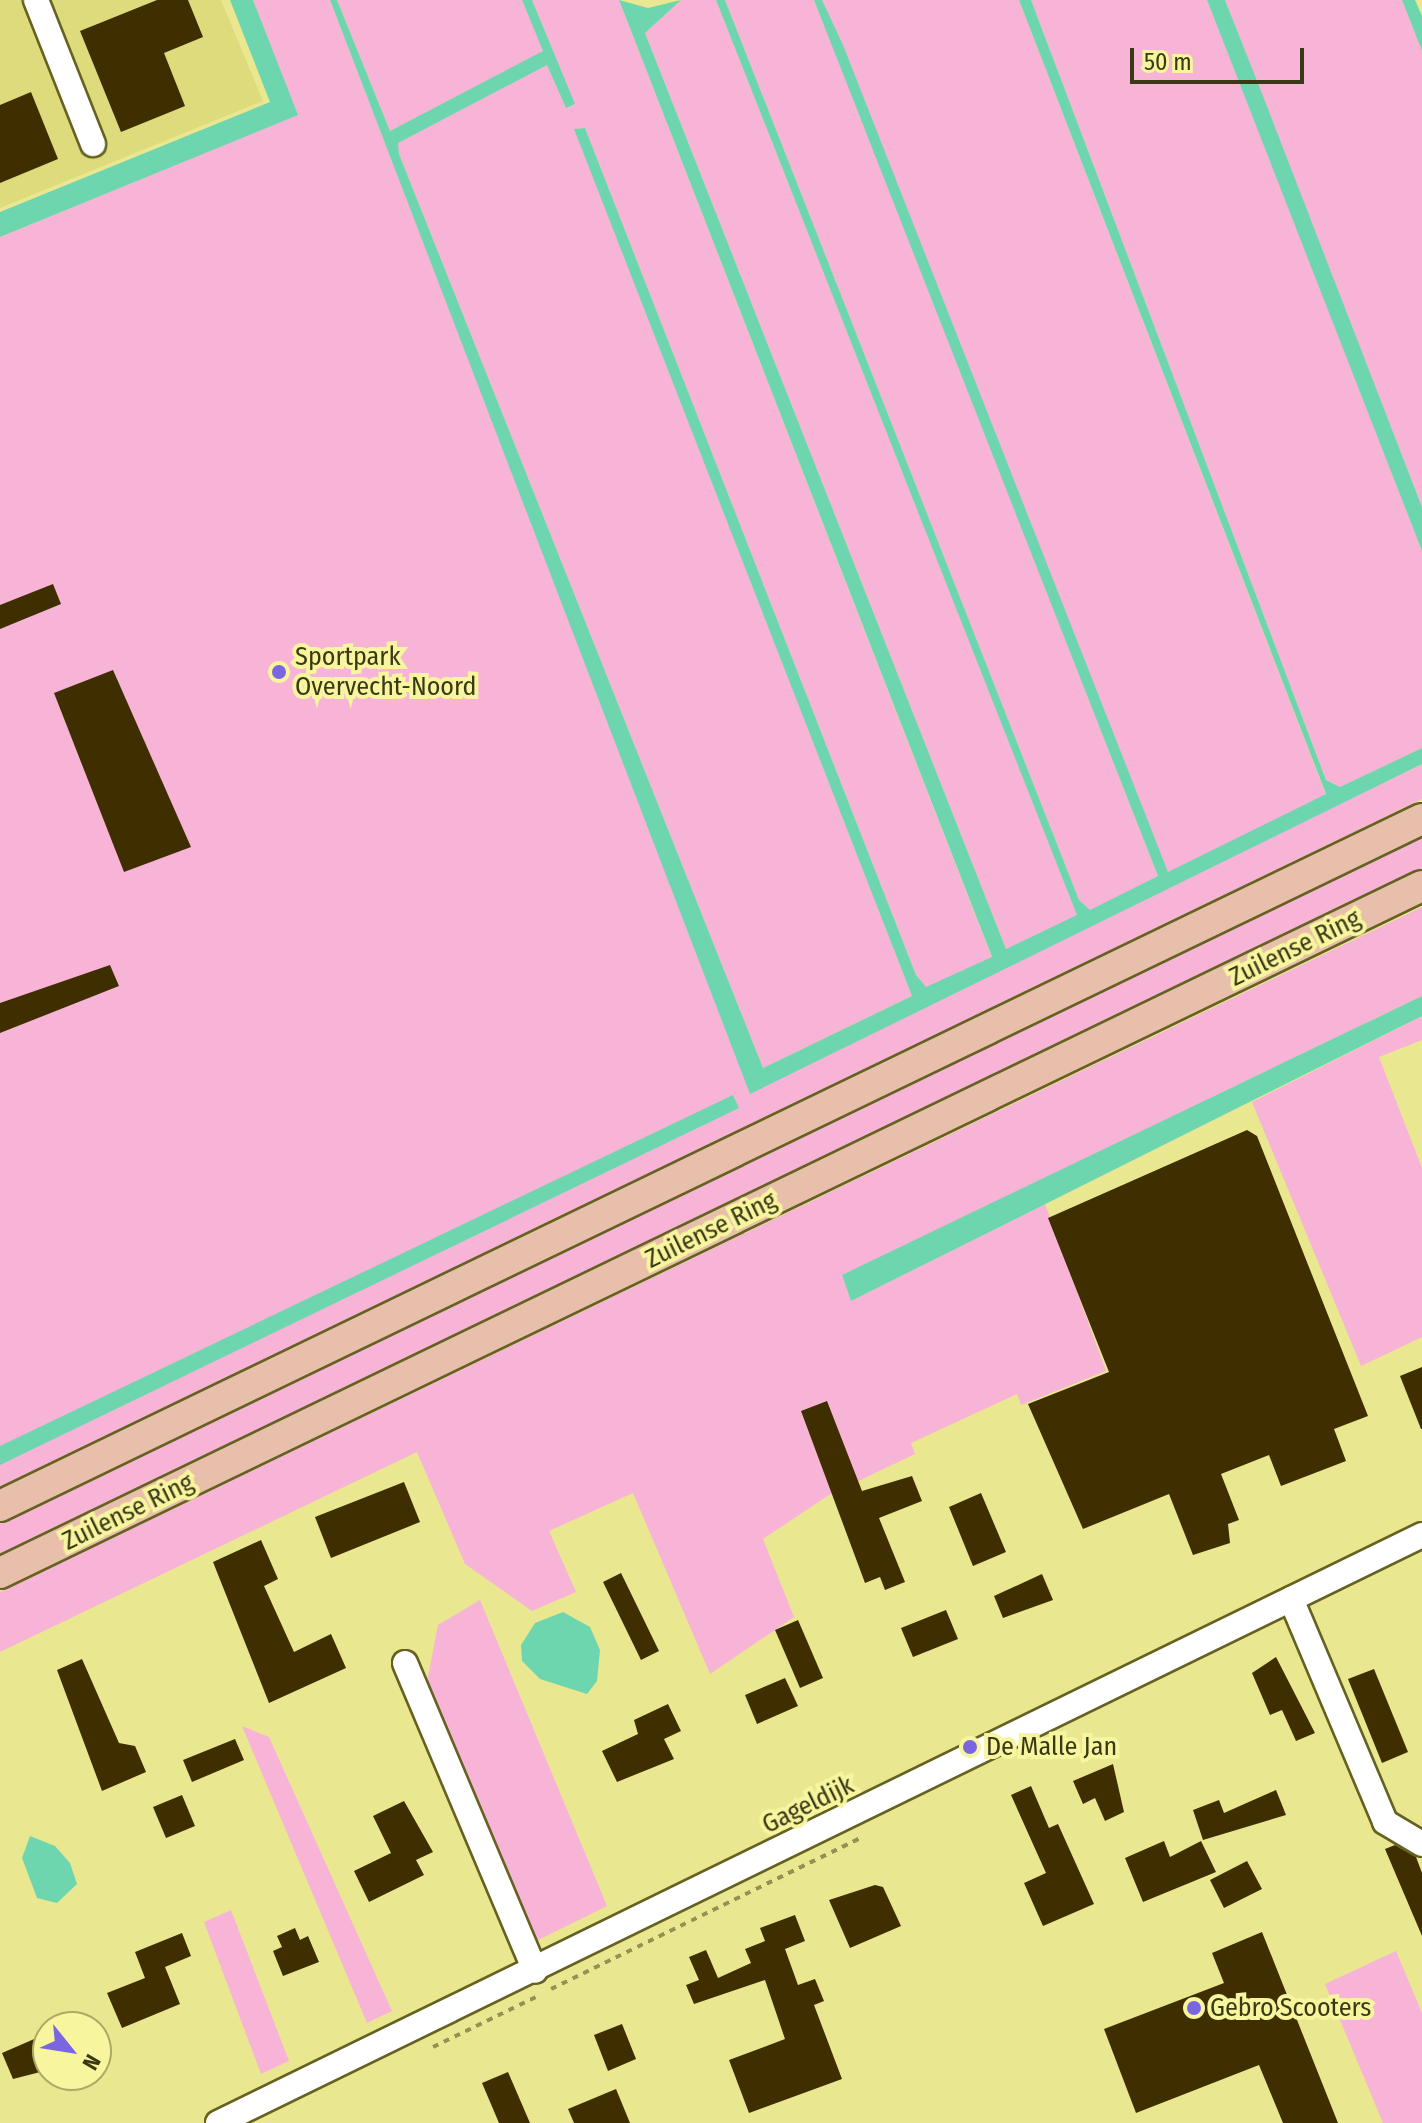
<!DOCTYPE html>
<style>
body{margin:0}
#map{position:relative;width:1422px;height:2123px;overflow:hidden;background:#eae791;font-family:"Fira Sans Condensed",sans-serif}
div>[style]{position:absolute}
.built>*{inset:0;background:#dedb7c}
.green>*{inset:0;background:#f7b4d7}
.water>*{inset:0;background:#6ed6af}
.building>*{inset:0;background:#3f2e00}
.path>*{height:4px;margin-top:-2px;transform-origin:0;background:repeating-linear-gradient(90deg,#939154 0 6px,transparent 0 12px)}
.roads{filter:drop-shadow(2px 0 #656221) drop-shadow(-2px 0 #656221) drop-shadow(0 2px #656221) drop-shadow(0 -2px #656221)}
.minor>*{height:24px;margin:-12px;padding:0 12px;transform-origin:12px;border-radius:12px;background:#fff}
.major>*{height:30px;margin:-15px;padding:0 15px;transform-origin:15px;border-radius:15px;background:#e8bfab}
.dots>*{width:22px;height:22px;translate:-50% -50%;box-sizing:border-box;border:4px solid #f7f59e;border-radius:50%}
span{translate:-50% -50%;white-space:nowrap;text-align:center;line-height:1.15;-webkit-text-stroke:8px #f7f59e;paint-order:stroke}
.poi-label{font-size:26px;color:#3a3915}
.left{translate:0 -50%;text-align:left}
.street-label{font-size:26px;color:#3a3915}
.north{position:absolute;left:32px;top:2011px;width:80px;height:80px;box-sizing:border-box;background:#f7f59e;border:2px solid #abaa67;border-radius:50%;rotate:120deg;font-size:22px;font-weight:700;line-height:32px;text-align:center;color:#3a3915}
.north::after{content:'';display:block;margin:auto;width:28px;height:36px;background:#7a66e1;clip-path:polygon(50% 0,100% 100%,50% 72%,0 100%)}
.scale{position:absolute;left:1130px;top:48px;width:174px;height:36px;box-sizing:border-box;border:4px solid #3a3915;border-top:0;padding-left:10px;font-size:24px;line-height:28px;white-space:nowrap;color:#3a3915;-webkit-text-stroke:6px #f7f59e;paint-order:stroke}
</style>
<div id="map">
<div class="built">
<div style="clip-path:polygon(0 0,221px 0,263px 101px,0 208px)"></div>
</div>
<div class="green">
<div style="clip-path:polygon(253px 0,330px 0,750px 1089px,1422px 764px,1422px 799px,0 1489px,0 237px,297px 115px)"></div>
<div style="clip-path:polygon(337px 0,522px 0,544px 51px,390px 131px)"></div>
<div style="clip-path:polygon(532px 0,619px 0,992px 958px,926px 988px,916px 975px,585px 128px,575px 129px,912px 996px,763px 1068px,399px 154px,397px 143px,547px 64px,566px 108px,574px 104px)"></div>
<div style="clip-path:polygon(681px 0,716px 0,1078px 916px,1006px 949px,645px 33px)"></div>
<div style="clip-path:polygon(725px 0,814px 0,836px 53px,1158px 876px,1090px 911px,1079px 900px)"></div>
<div style="clip-path:polygon(822px 0,1019px 0,1326px 795px,1168px 873px)"></div>
<div style="clip-path:polygon(1031px 0,1207px 0,1316px 277px,1422px 551px,1422px 748px,1340px 787px,1326px 780px)"></div>
<div style="clip-path:polygon(1225px 0,1402px 0,1422px 51px,1422px 507px)"></div>
<div style="clip-path:polygon(1422px 829px,1422px 869px,0 1556px,0 1518px)"></div>
<div style="clip-path:polygon(1422px 907px,1422px 996px,843px 1275px,851px 1301px,1045px 1204px,1106px 1371px,1021px 1405px,1017px 1394px,911px 1443px,915px 1454px,829px 1495px,763px 1539px,794px 1617px,710px 1674px,633px 1493px,549px 1531px,576px 1592px,532px 1611px,465px 1564px,417px 1452px,0 1652px,0 1592px)"></div>
<div style="clip-path:polygon(1422px 1016px,1422px 1040px,1379px 1057px,1422px 1168px,1422px 1337px,1361px 1366px,1252px 1102px)"></div>
<div style="clip-path:polygon(480px 1600px,607px 1906px,528px 1945px,425px 1692px,438px 1625px)"></div>
<div style="clip-path:polygon(242px 1726px,269px 1737px,392px 2011px,367px 2023px)"></div>
<div style="clip-path:polygon(231px 1910px,289px 2061px,261px 2074px,204px 1922px)"></div>
<div style="clip-path:polygon(1396px 1951px,1422px 2013px,1422px 2123px,1383px 2123px,1325px 1984px)"></div>
</div>
<div class="water">
<div style="clip-path:polygon(230px 0,253px 0,298px 115px,0 237px,0 212px,270px 102px)"></div>
<div style="clip-path:polygon(330px 0,337px 0,390px 131px,543px 51px,522px 0,532px 0,575px 104px,566px 108px,547px 65px,398px 143px,399px 154px,763px 1068px,912px 996px,574px 129px,585px 128px,916px 975px,926px 987px,992px 957px,619px 0,648px 8px,681px 0,645px 33px,1006px 949px,1077px 915px,716px 0,725px 0,1079px 900px,1090px 910px,1158px 876px,814px 0,822px 0,843px 45px,1168px 872px,1326px 794px,1019px 0,1031px 0,1326px 780px,1340px 787px,1422px 748px,1422px 764px,750px 1094px)"></div>
<div style="clip-path:polygon(1207px 0,1225px 0,1261px 91px,1422px 507px,1422px 551px)"></div>
<div style="clip-path:polygon(1402px 0,1415px 0,1422px 16px,1422px 51px)"></div>
<div style="clip-path:polygon(1422px 996px,1422px 1016px,851px 1301px,842px 1275px)"></div>
<div style="clip-path:polygon(733px 1095px,739px 1108px,0 1465px,0 1446px)"></div>
<div style="clip-path:polygon(563px 1612px,590px 1627px,600px 1650px,597px 1681px,587px 1694px,540px 1679px,522px 1661px,521px 1645px,535px 1623px)"></div>
<div style="clip-path:polygon(30px 1836px,55px 1846px,70px 1863px,77px 1884px,57px 1903px,37px 1898px,22px 1858px)"></div>
</div>
<div class="building">
<div style="clip-path:polygon(157px 0,188px 0,203px 37px,164px 53px,185px 106px,121px 132px,80px 31px)"></div>
<div style="clip-path:polygon(31px 92px,58px 159px,0 183px,0 105px)"></div>
<div style="clip-path:polygon(53px 584px,61px 604px,0 629px,0 605px)"></div>
<div style="clip-path:polygon(113px 670px,191px 847px,124px 872px,54px 693px)"></div>
<div style="clip-path:polygon(110px 965px,119px 986px,0 1033px,0 1003px)"></div>
<div style="clip-path:polygon(1247px 1130px,1257px 1136px,1368px 1416px,1334px 1429px,1346px 1461px,1281px 1486px,1269px 1455px,1221px 1474px,1239px 1520px,1228px 1524px,1230px 1543px,1193px 1555px,1169px 1494px,1083px 1529px,1028px 1404px,1109px 1372px,1048px 1218px)"></div>
<div style="clip-path:polygon(1422px 1367px,1422px 1429px,1421px 1429px,1400px 1376px)"></div>
<div style="clip-path:polygon(827px 1401px,862px 1491px,912px 1476px,922px 1501px,879px 1518px,905px 1582px,885px 1590px,880px 1577px,865px 1583px,801px 1411px)"></div>
<div style="clip-path:polygon(404px 1482px,420px 1522px,331px 1558px,315px 1517px)"></div>
<div style="clip-path:polygon(981px 1493px,1006px 1552px,973px 1566px,949px 1507px)"></div>
<div style="clip-path:polygon(261px 1540px,278px 1579px,264px 1586px,294px 1652px,331px 1634px,346px 1668px,269px 1703px,213px 1562px)"></div>
<div style="clip-path:polygon(621px 1573px,659px 1651px,641px 1660px,603px 1582px)"></div>
<div style="clip-path:polygon(1042px 1574px,1053px 1600px,1003px 1618px,994px 1596px)"></div>
<div style="clip-path:polygon(946px 1610px,958px 1639px,913px 1657px,901px 1628px)"></div>
<div style="clip-path:polygon(798px 1620px,823px 1678px,800px 1688px,775px 1630px)"></div>
<div style="clip-path:polygon(1276px 1657px,1315px 1733px,1296px 1741px,1282px 1710px,1270px 1715px,1252px 1673px)"></div>
<div style="clip-path:polygon(82px 1659px,119px 1743px,135px 1746px,146px 1772px,102px 1791px,57px 1670px)"></div>
<div style="clip-path:polygon(1374px 1669px,1408px 1752px,1382px 1763px,1348px 1679px)"></div>
<div style="clip-path:polygon(785px 1678px,798px 1706px,757px 1724px,745px 1695px)"></div>
<div style="clip-path:polygon(668px 1704px,681px 1731px,664px 1739px,674px 1759px,617px 1782px,602px 1751px,638px 1734px,634px 1720px)"></div>
<div style="clip-path:polygon(235px 1739px,244px 1760px,192px 1782px,183px 1760px)"></div>
<div style="clip-path:polygon(1113px 1764px,1124px 1812px,1105px 1821px,1095px 1798px,1083px 1804px,1073px 1781px)"></div>
<div style="clip-path:polygon(1031px 1786px,1049px 1828px,1058px 1824px,1094px 1904px,1043px 1926px,1024px 1883px,1046px 1873px,1011px 1795px)"></div>
<div style="clip-path:polygon(1276px 1790px,1286px 1815px,1203px 1840px,1193px 1810px,1219px 1800px,1224px 1813px)"></div>
<div style="clip-path:polygon(182px 1795px,195px 1826px,166px 1838px,153px 1807px)"></div>
<div style="clip-path:polygon(404px 1801px,433px 1852px,416px 1860px,424px 1875px,369px 1902px,354px 1871px,391px 1853px,373px 1816px)"></div>
<div style="clip-path:polygon(1164px 1841px,1170px 1857px,1201px 1841px,1216px 1872px,1143px 1902px,1125px 1858px)"></div>
<div style="clip-path:polygon(1395px 1845px,1416px 1857px,1422px 1873px,1422px 1936px,1385px 1849px)"></div>
<div style="clip-path:polygon(1247px 1861px,1262px 1889px,1224px 1908px,1210px 1880px)"></div>
<div style="clip-path:polygon(875px 1885px,883px 1887px,901px 1926px,850px 1948px,829px 1900px)"></div>
<div style="clip-path:polygon(795px 1915px,805px 1941px,785px 1949px,798px 1985px,815px 1979px,824px 2001px,814px 2005px,842px 2079px,749px 2113px,729px 2060px,785px 2039px,765px 1980px,694px 2004px,686px 1985px,699px 1980px,689px 1957px,706px 1950px,718px 1978px,751px 1963px,745px 1949px,765px 1941px,760px 1928px)"></div>
<div style="clip-path:polygon(295px 1928px,300px 1940px,308px 1936px,319px 1962px,283px 1976px,273px 1951px,282px 1947px,277px 1936px)"></div>
<div style="clip-path:polygon(1262px 1932px,1338px 2123px,1283px 2123px,1259px 2065px,1136px 2113px,1104px 2029px,1224px 1983px,1212px 1953px)"></div>
<div style="clip-path:polygon(182px 1933px,191px 1956px,165px 1967px,180px 2004px,122px 2028px,107px 1993px,145px 1978px,135px 1952px)"></div>
<div style="clip-path:polygon(622px 2024px,636px 2059px,608px 2071px,594px 2035px)"></div>
<div style="clip-path:polygon(48px 2033px,48px 2070px,13px 2079px,2px 2053px)"></div>
<div style="clip-path:polygon(508px 2072px,530px 2123px,499px 2123px,482px 2083px)"></div>
<div style="clip-path:polygon(616px 2089px,630px 2123px,574px 2123px,568px 2109px)"></div>
</div>
<div class="path">
<div style="left:551px;top:1989px;width:347px;rotate:-26deg"></div>
<div style="left:433px;top:2047px;width:119px;rotate:-25.9deg"></div>
</div>
<div class="roads">
<div class="minor">
<div style="left:36px;top:0;width:155px;rotate:68.4deg"></div>
<div style="left:1291px;top:1599px;width:242px;rotate:67.1deg"></div>
<div style="left:1385px;top:1822px;width:43px;rotate:30.7deg"></div>
<div style="left:405px;top:1663px;width:334px;rotate:67.1deg"></div>
<div style="left:218px;top:2123px;width:1340px;rotate:-26.03deg"></div>
</div>
<div class="major">
<div style="left:0;top:1506px;width:1579px;rotate:-25.79deg"></div>
<div style="left:0;top:1573px;width:1579px;rotate:-25.79deg"></div>
</div>
</div>
<div class="dots">
<div style="left:279px;top:672px;background:#7a66e1"></div>
<div style="left:970px;top:1747px;background:#7a66e1"></div>
<div style="left:1194px;top:2008px;background:#7a66e1"></div>
</div>
<div class="poi-label">
<span class="left" style="left:295px;top:672px">Sportpark<br>Overvecht-Noord</span>
<span class="left" style="left:986px;top:1747px">De Malle Jan</span>
<span class="left" style="left:1210px;top:2008px">Gebro Scooters</span>
</div>
<div class="street-label">
<span style="left:1295px;top:948px;rotate:-26deg">Zuilense Ring</span>
<span style="left:711px;top:1230px;rotate:-26deg">Zuilense Ring</span>
<span style="left:128px;top:1512px;rotate:-26deg">Zuilense Ring</span>
<span style="left:808px;top:1805px;rotate:-26deg">Gageldijk</span>
</div>
<div class="north">N</div>
<div class="scale">50 m</div>
</div>
